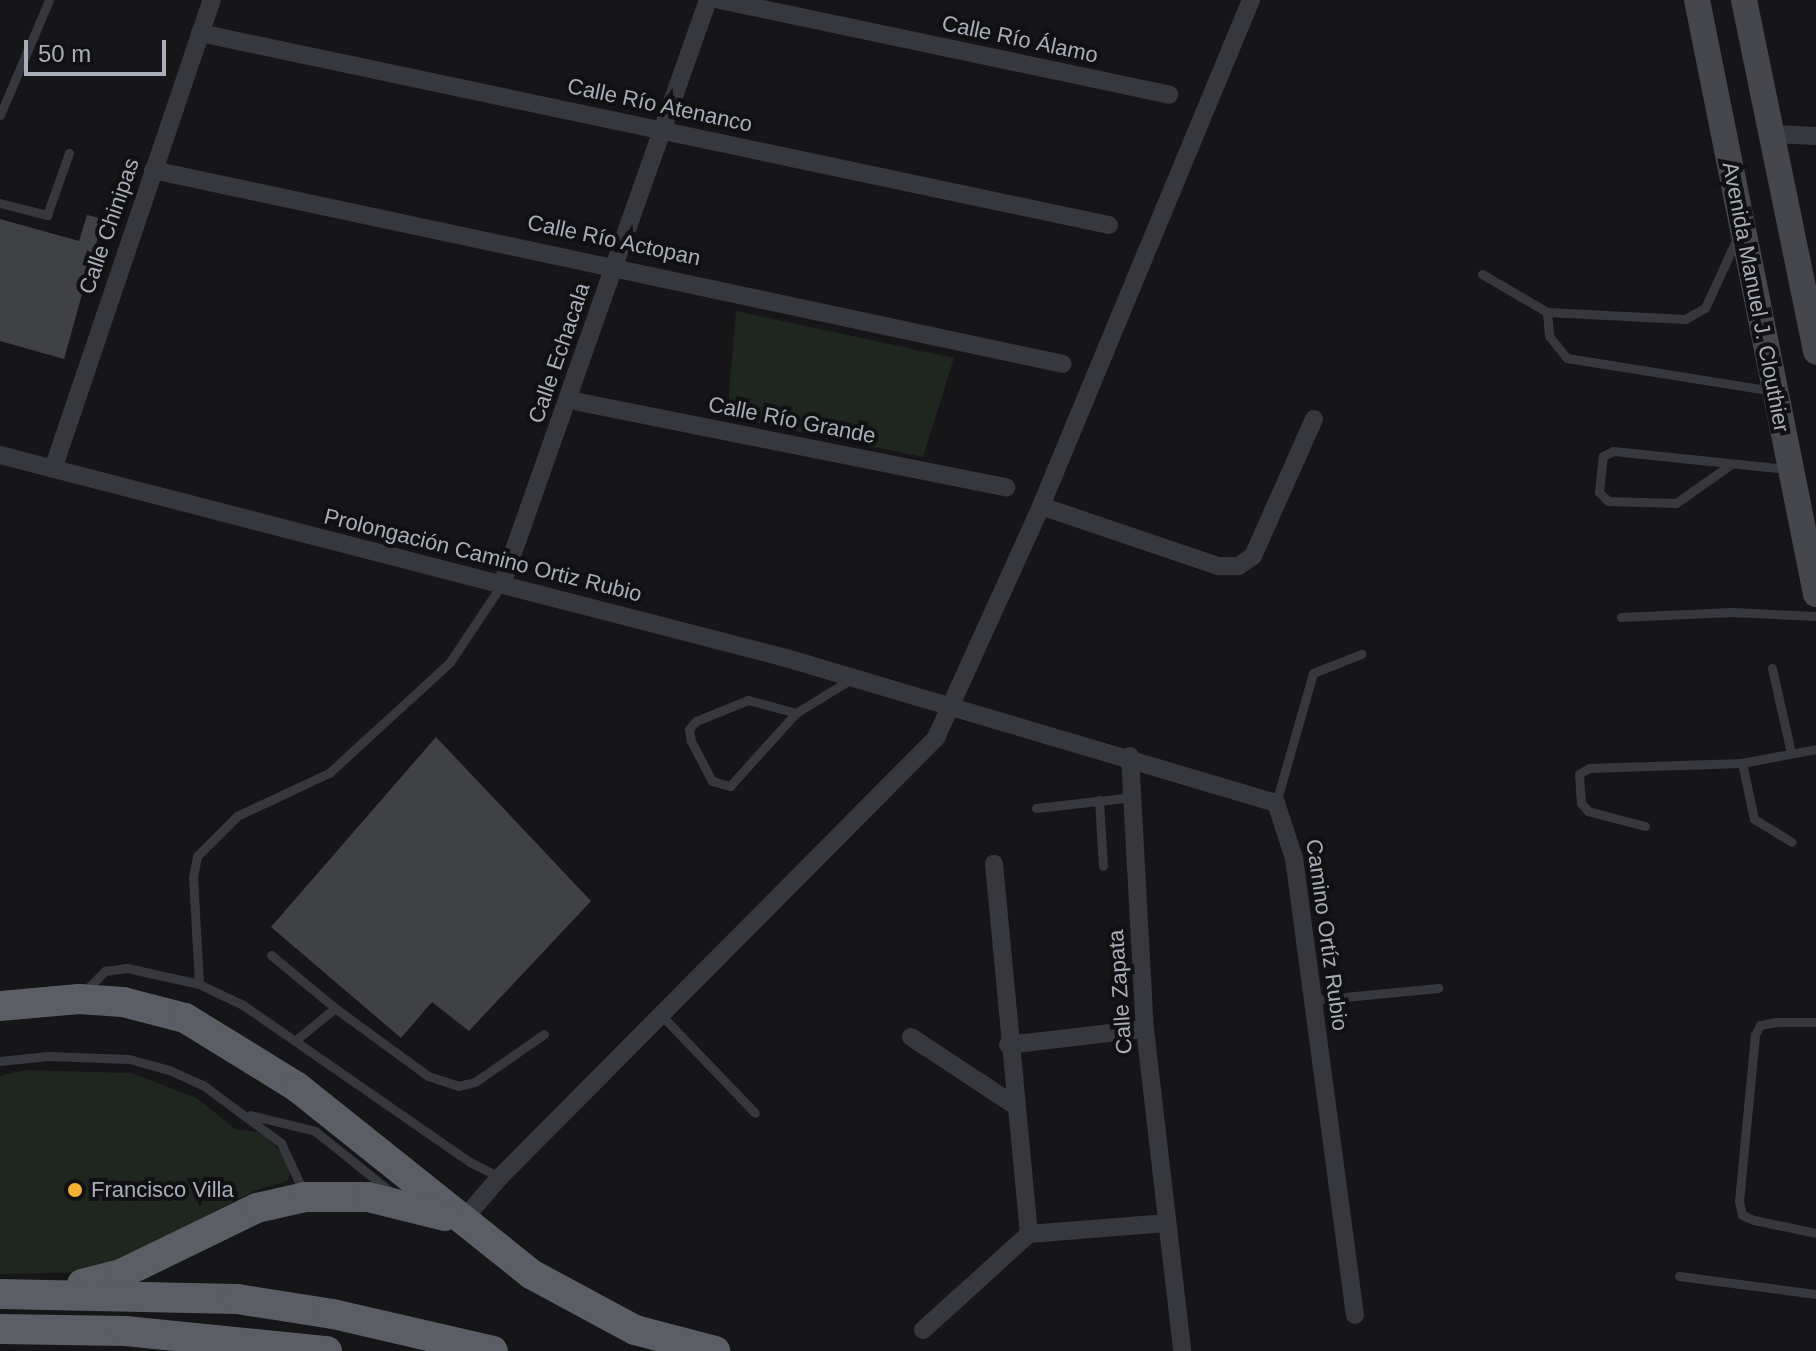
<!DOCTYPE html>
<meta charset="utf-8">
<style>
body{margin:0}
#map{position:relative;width:1816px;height:1351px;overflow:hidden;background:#161618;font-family:Helvetica,sans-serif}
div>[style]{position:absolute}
.green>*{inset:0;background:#1e261f}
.building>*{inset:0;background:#404145}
.service>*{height:9px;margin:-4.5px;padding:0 4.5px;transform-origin:4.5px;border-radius:4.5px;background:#37383d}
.minor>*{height:18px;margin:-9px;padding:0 9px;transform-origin:9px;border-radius:9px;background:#37383d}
.secondary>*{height:26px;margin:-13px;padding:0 13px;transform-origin:13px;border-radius:13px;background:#45474d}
.trunk>*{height:30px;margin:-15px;padding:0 15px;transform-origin:15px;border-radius:15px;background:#5b5e65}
.dots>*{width:22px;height:22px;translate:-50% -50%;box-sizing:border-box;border:4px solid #111113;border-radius:50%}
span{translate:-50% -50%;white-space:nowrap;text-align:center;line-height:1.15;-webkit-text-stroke:8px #111113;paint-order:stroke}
.street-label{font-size:22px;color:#a8adb8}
.poi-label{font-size:22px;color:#a8adb8}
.left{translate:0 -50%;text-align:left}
.scale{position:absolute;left:24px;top:40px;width:142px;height:36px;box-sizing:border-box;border:4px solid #a8adb8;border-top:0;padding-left:10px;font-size:24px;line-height:28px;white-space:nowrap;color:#a8adb8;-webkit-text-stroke:6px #111113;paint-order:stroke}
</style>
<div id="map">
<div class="green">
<div style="clip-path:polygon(736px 311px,954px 358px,923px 457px,727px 417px)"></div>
<div style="clip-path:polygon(24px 1070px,131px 1073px,197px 1098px,235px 1129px,264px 1133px,293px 1167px,287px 1181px,256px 1190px,97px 1272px,0 1274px,0 1076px)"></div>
</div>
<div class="building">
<div style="clip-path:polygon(87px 215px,103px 219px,64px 359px,0 341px,0 219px,79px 241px)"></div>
<div style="clip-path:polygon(436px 737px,591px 901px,469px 1031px,432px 1002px,401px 1038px,271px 927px)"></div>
</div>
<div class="service">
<div style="left:0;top:115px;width:125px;rotate:-66.9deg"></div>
<div style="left:0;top:203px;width:49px;rotate:14.3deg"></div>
<div style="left:47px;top:215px;width:66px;rotate:-70.5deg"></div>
<div style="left:1482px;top:274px;width:75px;rotate:30.3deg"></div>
<div style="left:1547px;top:312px;width:138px;rotate:2.9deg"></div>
<div style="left:1685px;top:319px;width:23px;rotate:-29deg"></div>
<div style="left:1705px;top:308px;width:79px;rotate:-65.4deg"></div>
<div style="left:1547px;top:312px;width:24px;rotate:85deg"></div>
<div style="left:1549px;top:336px;width:28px;rotate:51deg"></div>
<div style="left:1567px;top:358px;width:208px;rotate:9.1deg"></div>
<div style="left:1730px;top:465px;width:66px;rotate:144.9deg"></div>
<div style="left:1676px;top:503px;width:68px;rotate:-178.3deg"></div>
<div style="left:1608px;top:501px;width:13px;rotate:-135deg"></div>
<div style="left:1599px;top:492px;width:36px;rotate:-84deg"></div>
<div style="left:1603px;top:456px;width:11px;rotate:-27deg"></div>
<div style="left:1613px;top:451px;width:175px;rotate:5.9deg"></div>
<div style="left:1621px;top:617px;width:111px;rotate:-2.6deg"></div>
<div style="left:1732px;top:612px;width:84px;rotate:2.7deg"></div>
<div style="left:1772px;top:668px;width:87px;rotate:77.4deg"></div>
<div style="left:796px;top:713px;width:50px;rotate:-164.8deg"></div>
<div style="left:748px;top:700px;width:56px;rotate:158deg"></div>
<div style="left:696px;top:721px;width:11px;rotate:131deg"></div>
<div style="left:689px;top:729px;width:12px;rotate:81deg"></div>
<div style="left:691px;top:741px;width:45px;rotate:62.3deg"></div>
<div style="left:712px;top:781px;width:19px;rotate:16deg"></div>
<div style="left:730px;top:786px;width:98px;rotate:-47.9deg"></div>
<div style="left:796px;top:713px;width:67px;rotate:-31.6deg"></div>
<div style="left:1742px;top:763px;width:57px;rotate:77.9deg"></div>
<div style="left:1754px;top:819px;width:44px;rotate:31.2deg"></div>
<div style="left:1099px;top:800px;width:66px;rotate:86.5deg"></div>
<div style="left:1276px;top:803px;width:135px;rotate:-74.1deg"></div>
<div style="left:1313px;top:673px;width:52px;rotate:-21.6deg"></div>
<div style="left:1036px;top:808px;width:98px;rotate:-6.5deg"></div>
<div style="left:1645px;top:826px;width:59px;rotate:-165.3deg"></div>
<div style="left:1588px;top:811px;width:11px;rotate:-131deg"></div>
<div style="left:1581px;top:803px;width:29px;rotate:-94deg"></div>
<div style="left:1579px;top:774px;width:12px;rotate:-31deg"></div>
<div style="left:1589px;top:768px;width:153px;rotate:-1.9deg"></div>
<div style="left:1742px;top:763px;width:75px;rotate:-10.7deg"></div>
<div style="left:271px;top:955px;width:83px;rotate:39.6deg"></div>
<div style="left:199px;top:984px;width:107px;rotate:-93.2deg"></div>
<div style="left:193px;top:877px;width:21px;rotate:-79deg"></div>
<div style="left:197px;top:856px;width:57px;rotate:-45deg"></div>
<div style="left:237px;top:816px;width:102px;rotate:-25.1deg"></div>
<div style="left:329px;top:773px;width:164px;rotate:-42.5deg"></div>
<div style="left:450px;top:662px;width:94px;rotate:-56.3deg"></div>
<div style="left:84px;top:992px;width:30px;rotate:-45deg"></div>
<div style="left:105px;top:971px;width:22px;rotate:-8deg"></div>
<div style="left:127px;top:968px;width:74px;rotate:12.5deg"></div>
<div style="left:199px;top:984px;width:49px;rotate:25.5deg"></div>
<div style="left:243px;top:1005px;width:276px;rotate:34.7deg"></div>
<div style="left:470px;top:1162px;width:34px;rotate:27deg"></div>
<div style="left:1313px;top:1000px;width:126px;rotate:-5.5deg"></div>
<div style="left:662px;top:1016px;width:134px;rotate:46.2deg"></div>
<div style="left:1816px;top:1022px;width:40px;rotate:180deg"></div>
<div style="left:1776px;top:1022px;width:16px;rotate:169deg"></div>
<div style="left:1760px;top:1025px;width:11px;rotate:117deg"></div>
<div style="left:1755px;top:1035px;width:167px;rotate:95.5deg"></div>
<div style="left:1739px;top:1201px;width:14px;rotate:78deg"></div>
<div style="left:1742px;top:1215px;width:13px;rotate:23deg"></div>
<div style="left:1754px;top:1220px;width:63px;rotate:11.8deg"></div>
<div style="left:296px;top:1040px;width:50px;rotate:-39.4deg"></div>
<div style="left:335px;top:1008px;width:115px;rotate:36.2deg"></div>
<div style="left:428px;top:1076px;width:32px;rotate:18deg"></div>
<div style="left:458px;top:1086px;width:17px;rotate:-13deg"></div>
<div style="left:475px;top:1082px;width:84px;rotate:-34.8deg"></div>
<div style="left:0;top:1061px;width:48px;rotate:-5.9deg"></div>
<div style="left:48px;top:1056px;width:81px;rotate:2.1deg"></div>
<div style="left:129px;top:1059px;width:41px;rotate:15.4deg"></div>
<div style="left:169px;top:1070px;width:37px;rotate:24deg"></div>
<div style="left:203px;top:1085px;width:97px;rotate:36.6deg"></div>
<div style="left:281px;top:1143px;width:55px;rotate:65.3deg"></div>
<div style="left:250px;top:1115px;width:67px;rotate:13.8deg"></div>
<div style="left:315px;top:1131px;width:97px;rotate:38.8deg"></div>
<div style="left:1679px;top:1276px;width:138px;rotate:7.5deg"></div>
</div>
<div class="minor">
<div style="left:720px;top:0;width:459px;rotate:11.9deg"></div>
<div style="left:200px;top:33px;width:929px;rotate:11.93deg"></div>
<div style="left:1773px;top:134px;width:43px;rotate:2.7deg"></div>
<div style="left:153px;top:170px;width:930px;rotate:12.03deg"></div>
<div style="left:569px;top:400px;width:446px;rotate:11.3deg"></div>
<div style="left:0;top:455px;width:812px;rotate:14.48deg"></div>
<div style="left:786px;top:658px;width:511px;rotate:16.48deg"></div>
<div style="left:1276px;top:803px;width:58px;rotate:71.9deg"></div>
<div style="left:1294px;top:858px;width:461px;rotate:82.4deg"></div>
<div style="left:53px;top:469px;width:495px;rotate:-71.3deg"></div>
<div style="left:1041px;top:506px;width:187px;rotate:18.7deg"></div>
<div style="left:1218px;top:566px;width:21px"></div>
<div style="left:1239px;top:566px;width:17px;rotate:-36deg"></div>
<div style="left:1253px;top:556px;width:150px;rotate:-66deg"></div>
<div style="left:502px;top:584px;width:619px;rotate:-70.57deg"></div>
<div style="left:1130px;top:756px;width:273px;rotate:86.9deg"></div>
<div style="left:1145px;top:1029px;width:324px;rotate:83.4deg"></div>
<div style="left:911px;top:1037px;width:123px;rotate:33.4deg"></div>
<div style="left:1008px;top:1045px;width:138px;rotate:-6.7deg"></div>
<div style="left:462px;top:1221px;width:58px;rotate:-49.2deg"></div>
<div style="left:500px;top:1177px;width:619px;rotate:-45.2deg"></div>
<div style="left:936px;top:738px;width:255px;rotate:-65.6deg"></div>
<div style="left:1041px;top:506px;width:548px;rotate:-67.46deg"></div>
<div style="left:1029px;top:1234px;width:138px;rotate:-4.6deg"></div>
<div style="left:923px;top:1330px;width:143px;rotate:-42.2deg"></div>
<div style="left:1029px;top:1234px;width:372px;rotate:-95.4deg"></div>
</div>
<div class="secondary">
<div style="left:1697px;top:0;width:606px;rotate:78.67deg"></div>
<div style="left:1744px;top:0;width:359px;rotate:78.4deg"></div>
</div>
<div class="trunk">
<div style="left:0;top:1006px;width:79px;rotate:-5.1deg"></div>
<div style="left:79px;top:999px;width:44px;rotate:3.9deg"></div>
<div style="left:123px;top:1002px;width:64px;rotate:14.5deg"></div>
<div style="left:185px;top:1018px;width:132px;rotate:31.6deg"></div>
<div style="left:297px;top:1087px;width:300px;rotate:38.6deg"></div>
<div style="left:531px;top:1274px;width:118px;rotate:28.3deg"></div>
<div style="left:635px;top:1330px;width:83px;rotate:14.7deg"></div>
<div style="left:82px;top:1284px;width:40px;rotate:-14.4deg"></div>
<div style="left:121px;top:1274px;width:151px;rotate:-25.9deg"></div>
<div style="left:257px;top:1208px;width:49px;rotate:-12.9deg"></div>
<div style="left:305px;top:1197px;width:63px"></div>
<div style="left:368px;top:1197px;width:79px;rotate:13.9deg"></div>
<div style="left:0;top:1294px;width:237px;rotate:1.2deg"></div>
<div style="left:237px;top:1299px;width:97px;rotate:8.9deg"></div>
<div style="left:333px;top:1314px;width:164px;rotate:13deg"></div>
<div style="left:0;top:1329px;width:125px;rotate:0.9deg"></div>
<div style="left:125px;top:1331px;width:203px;rotate:5.7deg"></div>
</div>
<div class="dots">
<div style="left:75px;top:1190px;background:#f2b134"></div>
</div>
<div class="street-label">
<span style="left:1020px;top:39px;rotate:12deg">Calle Río Álamo</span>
<span style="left:660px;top:105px;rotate:12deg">Calle Río Atenanco</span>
<span style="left:109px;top:226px;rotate:-71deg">Calle Chinipas</span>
<span style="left:614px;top:240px;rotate:12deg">Calle Río Actopan</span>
<span style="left:1756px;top:297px;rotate:79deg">Avenida Manuel J. Clouthier</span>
<span style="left:559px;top:353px;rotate:-71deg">Calle Echacala</span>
<span style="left:792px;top:420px;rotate:11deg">Calle Río Grande</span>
<span style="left:483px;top:555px;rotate:14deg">Prolongación Camino Ortiz Rubio</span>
<span style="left:1327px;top:935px;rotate:82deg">Camino Ortíz Rubio</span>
<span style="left:1120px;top:992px;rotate:-94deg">Calle Zapata</span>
</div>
<div class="poi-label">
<span class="left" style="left:91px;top:1190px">Francisco Villa</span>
</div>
<div class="scale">50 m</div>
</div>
